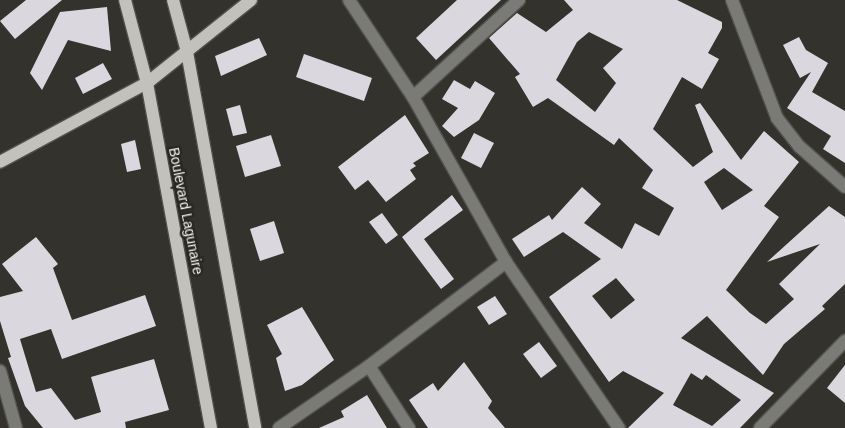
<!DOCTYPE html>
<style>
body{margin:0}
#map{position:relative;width:845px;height:428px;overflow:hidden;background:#33322d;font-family:Helvetica,sans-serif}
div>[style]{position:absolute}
.building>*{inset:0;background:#dad8de}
.roads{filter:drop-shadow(1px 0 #52514c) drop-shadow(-1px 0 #52514c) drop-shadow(0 1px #52514c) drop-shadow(0 -1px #52514c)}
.minor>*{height:12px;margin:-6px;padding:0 6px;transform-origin:6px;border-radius:6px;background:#7a7a77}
.major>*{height:12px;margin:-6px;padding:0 6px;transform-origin:6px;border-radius:6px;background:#c2c1bc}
span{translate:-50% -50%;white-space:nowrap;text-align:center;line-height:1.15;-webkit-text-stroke:5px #292823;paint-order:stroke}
.street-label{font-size:14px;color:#f4f3f0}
</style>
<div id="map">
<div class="building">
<div style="clip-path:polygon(26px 0,62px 0,15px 39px,0 21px)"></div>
<div style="clip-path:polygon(457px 0,501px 0,436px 60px,416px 38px)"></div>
<div style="clip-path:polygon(evenodd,564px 0,677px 0,722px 22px,722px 28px,708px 53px,719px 59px,702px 89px,682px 77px,653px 129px,693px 167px,713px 152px,695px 105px,700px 103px,741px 160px,764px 131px,799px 162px,764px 206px,779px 217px,726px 290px,750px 313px,766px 324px,794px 299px,779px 284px,820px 244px,767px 262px,829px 206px,845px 217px,845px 284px,822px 306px,825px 309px,784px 344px,763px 375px,707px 316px,681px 338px,774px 393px,740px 428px,628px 428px,664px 393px,623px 371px,609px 382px,549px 297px,601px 259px,563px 232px,524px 257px,512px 239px,549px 215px,552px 220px,582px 187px,601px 204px,584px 223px,622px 249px,635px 223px,659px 236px,674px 208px,642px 188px,653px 170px,619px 138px,614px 145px,548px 98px,533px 107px,515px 77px,520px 74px,489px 38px,517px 13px,546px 32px,573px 10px,564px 0,589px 32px,623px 49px,603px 68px,616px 83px,595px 112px,556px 80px,577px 42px,589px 32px,564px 0,724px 168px,753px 190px,722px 210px,704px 182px,724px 168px,564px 0,616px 278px,635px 300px,611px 319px,592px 296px,616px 278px,564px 0,691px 373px,702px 380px,706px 375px,741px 400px,712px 426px,673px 405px,691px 373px)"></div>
<div style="clip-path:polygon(107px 7px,111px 51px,68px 40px,42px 90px,30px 73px,60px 12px)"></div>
<div style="clip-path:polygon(799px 37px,806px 50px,828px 63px,812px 92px,845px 111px,845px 163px,823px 149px,831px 136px,787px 108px,811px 72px,800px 78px,783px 45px)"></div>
<div style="clip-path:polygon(259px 38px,267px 55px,221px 76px,215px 56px)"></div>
<div style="clip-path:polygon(304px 54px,372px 78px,364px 101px,296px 77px)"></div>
<div style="clip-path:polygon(103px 63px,112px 79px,83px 94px,75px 78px)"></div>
<div style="clip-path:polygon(454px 80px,470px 89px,475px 81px,495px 93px,479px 120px,454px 137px,442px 126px,458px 108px,442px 99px)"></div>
<div style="clip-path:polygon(240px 105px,247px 133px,233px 136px,226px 109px)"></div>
<div style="clip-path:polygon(405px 115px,429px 153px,413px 163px,416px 166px,410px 170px,416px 179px,386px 202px,368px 180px,355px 190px,338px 167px)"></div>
<div style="clip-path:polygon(474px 133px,494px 143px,481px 168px,461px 158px)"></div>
<div style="clip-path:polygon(271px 135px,281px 166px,245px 177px,236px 146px)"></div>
<div style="clip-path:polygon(135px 140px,141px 169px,127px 172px,121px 144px)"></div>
<div style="clip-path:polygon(452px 195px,463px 210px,424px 239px,454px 279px,441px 289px,402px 237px)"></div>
<div style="clip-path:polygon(382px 213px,398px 235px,386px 244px,369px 222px)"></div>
<div style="clip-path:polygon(274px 221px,284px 253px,260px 261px,250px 229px)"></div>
<div style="clip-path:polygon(36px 237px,58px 264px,53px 268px,72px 320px,145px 295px,156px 326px,62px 359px,51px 329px,20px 339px,36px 392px,51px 388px,75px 420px,101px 412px,91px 377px,154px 359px,169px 410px,125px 422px,126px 428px,43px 428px,25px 406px,8px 358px,11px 357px,0 321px,0 297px,23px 291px,2px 264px)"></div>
<div style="clip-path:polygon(495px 296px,507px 314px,489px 325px,477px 307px)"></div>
<div style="clip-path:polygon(302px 307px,334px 360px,302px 385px,285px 391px,276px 358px,282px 354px,267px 325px)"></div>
<div style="clip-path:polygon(539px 342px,557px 366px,541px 378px,523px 354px)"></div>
<div style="clip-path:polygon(464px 362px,492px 401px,488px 408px,505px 428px,428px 428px,409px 400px,433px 383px,438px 391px)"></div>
<div style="clip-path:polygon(845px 365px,845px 403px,827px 388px)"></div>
<div style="clip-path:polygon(367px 395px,387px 428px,319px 428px,344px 417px,341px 411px)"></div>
</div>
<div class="roads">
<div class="minor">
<div style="left:349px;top:0;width:116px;rotate:56.6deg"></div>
<div style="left:413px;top:97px;width:189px;rotate:60.6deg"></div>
<div style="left:506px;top:262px;width:201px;rotate:55.8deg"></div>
<div style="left:732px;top:0;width:126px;rotate:69.1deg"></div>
<div style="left:777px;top:118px;width:37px;rotate:52deg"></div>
<div style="left:800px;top:147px;width:60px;rotate:41.6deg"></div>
<div style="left:413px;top:97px;width:144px;rotate:-42.5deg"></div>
<div style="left:369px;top:366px;width:74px;rotate:57.2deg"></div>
<div style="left:0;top:371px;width:59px;rotate:74.3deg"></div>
<div style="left:279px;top:428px;width:109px;rotate:-34.6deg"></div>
<div style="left:369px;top:366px;width:172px;rotate:-37.2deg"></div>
<div style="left:760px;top:428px;width:122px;rotate:-45.7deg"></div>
</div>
<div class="major">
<div style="left:125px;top:0;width:86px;rotate:75.2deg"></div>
<div style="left:147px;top:83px;width:351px;rotate:79.5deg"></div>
<div style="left:173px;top:0;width:54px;rotate:74.9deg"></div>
<div style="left:187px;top:52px;width:382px;rotate:79.7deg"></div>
<div style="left:0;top:162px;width:167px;rotate:-28.3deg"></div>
<div style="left:147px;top:83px;width:133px;rotate:-38.6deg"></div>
</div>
</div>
<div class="street-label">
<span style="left:186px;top:211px;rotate:79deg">Boulevard Lagunaire</span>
</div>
</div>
